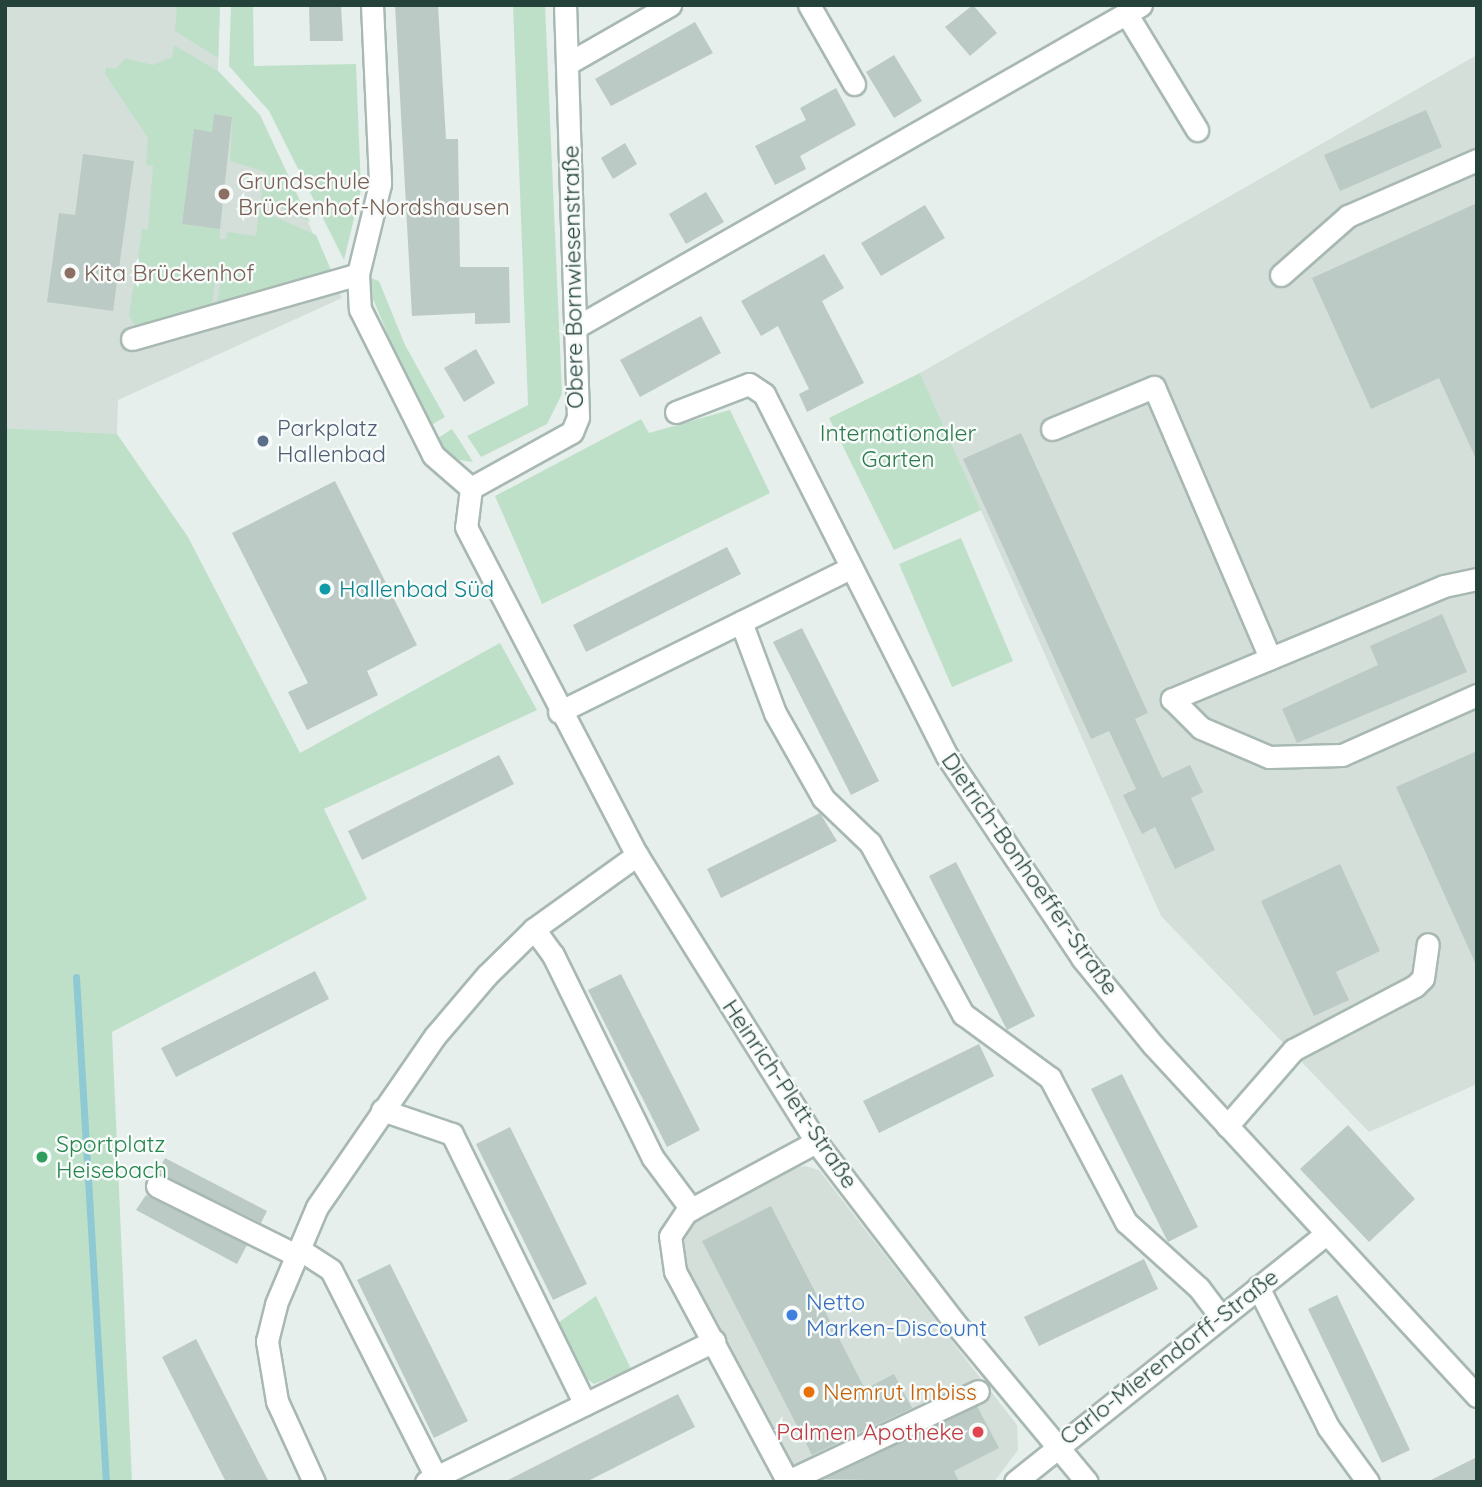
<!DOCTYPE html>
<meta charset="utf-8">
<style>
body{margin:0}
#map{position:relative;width:1482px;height:1487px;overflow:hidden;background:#e6efeb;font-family:Quicksand,sans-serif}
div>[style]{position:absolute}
.built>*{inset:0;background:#d4dfda}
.green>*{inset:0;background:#bfe0c8}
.stream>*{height:7px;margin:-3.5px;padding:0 3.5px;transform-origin:3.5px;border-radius:3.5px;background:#8ec9d4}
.building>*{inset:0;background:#bbcac4}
.roads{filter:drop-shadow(2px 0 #a8b8b2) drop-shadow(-2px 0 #a8b8b2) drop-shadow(0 2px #a8b8b2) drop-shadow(0 -2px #a8b8b2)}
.minor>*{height:21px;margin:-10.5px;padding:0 10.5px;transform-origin:10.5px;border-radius:10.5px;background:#fff}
.dots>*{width:19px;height:19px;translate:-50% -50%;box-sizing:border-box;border:4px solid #f7fbf9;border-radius:50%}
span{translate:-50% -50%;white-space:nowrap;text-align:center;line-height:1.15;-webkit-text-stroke:5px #f7fbf9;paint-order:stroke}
.education-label{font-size:23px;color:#785e54}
.left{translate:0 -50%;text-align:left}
.street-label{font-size:23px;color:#24423a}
.service-label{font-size:23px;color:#4e5e75}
.park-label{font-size:23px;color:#2d7a4b}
.culture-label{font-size:23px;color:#0d838f}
.leisure-label{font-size:23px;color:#27864d}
.shop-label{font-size:23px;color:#366cbe}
.food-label{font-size:23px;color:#c56008}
.health-label{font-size:23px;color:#be3a42}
.right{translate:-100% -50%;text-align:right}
.frame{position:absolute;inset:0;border:7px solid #24423a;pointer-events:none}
</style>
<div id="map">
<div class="built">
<div style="clip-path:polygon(5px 5px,220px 5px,218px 71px,260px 115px,342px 298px,118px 400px,117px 434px,5px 428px)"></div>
<div style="clip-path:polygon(1477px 55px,1477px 1084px,1369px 1132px,1161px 916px,920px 373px)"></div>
<div style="clip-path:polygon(805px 1166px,819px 1170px,1017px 1425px,1018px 1450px,994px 1482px,796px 1482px,681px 1256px,680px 1232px,690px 1220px,789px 1169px)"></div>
</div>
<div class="green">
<div style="clip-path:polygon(177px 5px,220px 5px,218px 58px,175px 31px)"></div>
<div style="clip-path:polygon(231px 5px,253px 5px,254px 66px,356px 64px,361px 190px,344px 260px,269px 111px,229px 66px)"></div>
<div style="clip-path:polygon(513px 5px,545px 5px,562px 394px,547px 424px,481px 457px,467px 436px,528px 405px)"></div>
<div style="clip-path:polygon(174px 45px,218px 71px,260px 115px,310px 222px,261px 198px,265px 172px,230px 161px,232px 117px,215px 114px,212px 132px,194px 130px,182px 224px,220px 229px,220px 239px,226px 239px,227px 232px,256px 236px,259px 210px,316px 235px,331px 270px,217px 303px,221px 276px,216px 275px,212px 304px,135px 326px,129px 316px,142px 229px,148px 229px,153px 166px,146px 165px,148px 138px,105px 74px,106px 67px,116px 69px,125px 58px,153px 65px,172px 57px)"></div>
<div style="clip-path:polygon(370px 278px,379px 281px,405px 345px,445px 417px,426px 428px,369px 289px)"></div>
<div style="clip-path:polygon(920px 373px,981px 510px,894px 550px,829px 418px)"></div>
<div style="clip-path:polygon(730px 410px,770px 493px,542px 604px,495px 496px,641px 419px,649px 433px)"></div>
<div style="clip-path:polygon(5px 428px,117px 434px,188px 537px,300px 753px,500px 643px,537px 710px,324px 809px,367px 899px,112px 1032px,132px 1482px,5px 1482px)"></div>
<div style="clip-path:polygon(452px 429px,460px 441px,473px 462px,459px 460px,440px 445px,438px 438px)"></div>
<div style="clip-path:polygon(961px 538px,1013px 661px,952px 687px,899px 564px)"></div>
<div style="clip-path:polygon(596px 1296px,631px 1369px,594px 1384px,580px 1374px,555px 1325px)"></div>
</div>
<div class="stream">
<div style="left:76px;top:977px;width:506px;rotate:86.6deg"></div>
</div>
<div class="building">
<div style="clip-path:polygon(309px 5px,341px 5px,343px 41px,310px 41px)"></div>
<div style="clip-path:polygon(395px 5px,438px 5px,446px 139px,458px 139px,460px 267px,509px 267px,510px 323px,475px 324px,475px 313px,412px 316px)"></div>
<div style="clip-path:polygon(973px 5px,997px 33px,970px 56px,945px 27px)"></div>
<div style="clip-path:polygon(695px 22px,713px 53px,611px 106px,595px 79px)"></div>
<div style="clip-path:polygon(894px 55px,922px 101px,894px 118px,866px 72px)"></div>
<div style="clip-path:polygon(836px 88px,856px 125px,800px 156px,806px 169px,775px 185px,755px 146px,806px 120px,800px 108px)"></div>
<div style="clip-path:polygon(1426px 110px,1442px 147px,1340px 191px,1324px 155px)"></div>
<div style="clip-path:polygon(214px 114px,232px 117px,220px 229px,182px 224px,194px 129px,212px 132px)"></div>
<div style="clip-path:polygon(625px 143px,637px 164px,613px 179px,601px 158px)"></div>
<div style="clip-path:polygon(83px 154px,134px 161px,113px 311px,47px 302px,59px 213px,75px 215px)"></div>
<div style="clip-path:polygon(706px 192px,724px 222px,686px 244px,669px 214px)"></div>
<div style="clip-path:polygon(1477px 203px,1477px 461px,1439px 378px,1371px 409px,1312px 278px)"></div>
<div style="clip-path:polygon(925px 205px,945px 238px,881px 276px,861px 243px)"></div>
<div style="clip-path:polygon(824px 254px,844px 288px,822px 301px,864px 383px,807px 412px,799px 394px,809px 389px,778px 326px,761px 336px,741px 301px)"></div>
<div style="clip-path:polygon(701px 316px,721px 353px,640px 397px,620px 360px)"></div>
<div style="clip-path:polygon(476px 349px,495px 383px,464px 402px,444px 368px)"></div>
<div style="clip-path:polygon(1021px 433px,1148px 713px,1135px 719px,1162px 778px,1190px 765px,1203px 792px,1191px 798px,1215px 850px,1175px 869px,1155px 827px,1142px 834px,1123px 795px,1136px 789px,1109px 731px,1091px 739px,963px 459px)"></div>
<div style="clip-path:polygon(335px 481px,417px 645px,367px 671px,378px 695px,307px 730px,288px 692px,308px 683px,232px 533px)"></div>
<div style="clip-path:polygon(727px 547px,741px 574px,586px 652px,573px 625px)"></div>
<div style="clip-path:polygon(1442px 614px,1467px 672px,1297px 743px,1282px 709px,1378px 665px,1370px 646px)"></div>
<div style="clip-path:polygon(802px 628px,879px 781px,851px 795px,773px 642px)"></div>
<div style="clip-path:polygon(1477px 751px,1477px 967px,1396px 787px)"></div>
<div style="clip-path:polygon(499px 755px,514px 784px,362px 860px,348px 831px)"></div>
<div style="clip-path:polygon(820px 813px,837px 841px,721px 898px,707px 869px)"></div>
<div style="clip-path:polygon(956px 862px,1035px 1016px,1007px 1030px,929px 876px)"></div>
<div style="clip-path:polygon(1340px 864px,1380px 951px,1336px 972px,1349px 1000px,1314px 1016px,1261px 901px)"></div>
<div style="clip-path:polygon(315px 971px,329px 999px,176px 1077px,161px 1048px)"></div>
<div style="clip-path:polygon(621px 974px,700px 1130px,667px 1147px,588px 990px)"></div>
<div style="clip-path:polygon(979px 1044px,994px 1076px,879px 1133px,863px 1101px)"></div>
<div style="clip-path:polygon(1122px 1074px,1198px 1227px,1168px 1242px,1091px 1089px)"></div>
<div style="clip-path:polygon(1348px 1125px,1415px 1199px,1369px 1242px,1300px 1169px)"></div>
<div style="clip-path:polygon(510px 1127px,587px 1284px,553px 1300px,476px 1144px)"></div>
<div style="clip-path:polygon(165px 1158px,267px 1211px,261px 1223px,157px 1173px)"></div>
<div style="clip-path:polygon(146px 1195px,247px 1245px,237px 1264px,136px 1210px)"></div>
<div style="clip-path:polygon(771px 1206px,865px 1389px,894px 1374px,912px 1408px,812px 1455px,702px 1241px)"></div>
<div style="clip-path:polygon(1144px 1259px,1158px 1289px,1039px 1346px,1024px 1317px)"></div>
<div style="clip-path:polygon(390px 1264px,468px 1421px,434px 1438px,357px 1280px)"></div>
<div style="clip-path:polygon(1337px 1295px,1410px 1450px,1382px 1463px,1308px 1309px)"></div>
<div style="clip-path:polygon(196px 1339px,235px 1416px,269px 1482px,226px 1482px,188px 1408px,162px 1357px)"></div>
<div style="clip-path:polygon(678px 1394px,695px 1427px,586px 1482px,504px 1482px)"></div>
<div style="clip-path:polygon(977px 1406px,999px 1448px,954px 1471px,959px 1482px,824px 1479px)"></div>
<div style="clip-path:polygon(1477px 1457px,1477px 1482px,1427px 1482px)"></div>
</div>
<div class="roads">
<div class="minor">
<div style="left:372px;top:5px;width:179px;rotate:87.4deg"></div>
<div style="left:380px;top:184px;width:93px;rotate:103.7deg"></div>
<div style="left:358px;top:274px;width:35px;rotate:87deg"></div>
<div style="left:360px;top:309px;width:163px;rotate:63.4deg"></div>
<div style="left:433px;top:455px;width:50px;rotate:41deg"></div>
<div style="left:809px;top:5px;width:91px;rotate:60.3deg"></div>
<div style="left:1126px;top:13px;width:137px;rotate:58.7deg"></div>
<div style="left:567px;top:64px;width:119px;rotate:-29.8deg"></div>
<div style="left:1281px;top:275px;width:89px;rotate:-41.4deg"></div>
<div style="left:1348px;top:216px;width:141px;rotate:-23.5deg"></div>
<div style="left:578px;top:326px;width:648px;rotate:-29.69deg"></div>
<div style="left:132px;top:339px;width:235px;rotate:-16deg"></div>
<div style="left:676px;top:412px;width:78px;rotate:-21deg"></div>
<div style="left:749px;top:384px;width:18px;rotate:34deg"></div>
<div style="left:764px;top:394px;width:406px;rotate:63.2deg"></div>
<div style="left:947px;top:756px;width:243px;rotate:56.2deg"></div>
<div style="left:1082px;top:958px;width:112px;rotate:50.8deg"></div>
<div style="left:1153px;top:1045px;width:478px;rotate:47.3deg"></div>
<div style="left:1052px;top:429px;width:110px;rotate:-22.4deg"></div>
<div style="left:1154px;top:387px;width:295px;rotate:66.8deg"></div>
<div style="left:471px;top:488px;width:39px;rotate:97deg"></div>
<div style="left:466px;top:527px;width:370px;rotate:62.5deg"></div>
<div style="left:637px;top:855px;width:338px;rotate:58deg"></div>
<div style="left:816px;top:1142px;width:227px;rotate:52.5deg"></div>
<div style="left:954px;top:1322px;width:208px;rotate:50.3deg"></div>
<div style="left:471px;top:488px;width:115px;rotate:-29deg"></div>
<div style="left:572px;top:432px;width:16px;rotate:-68deg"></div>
<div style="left:578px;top:417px;width:412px;rotate:-91.8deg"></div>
<div style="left:1477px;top:579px;width:34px;rotate:168deg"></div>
<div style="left:1444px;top:586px;width:295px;rotate:157.4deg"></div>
<div style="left:1172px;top:699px;width:41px;rotate:45deg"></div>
<div style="left:1201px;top:728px;width:74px;rotate:23.1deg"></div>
<div style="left:1269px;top:757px;width:73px;rotate:-1.6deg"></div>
<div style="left:1342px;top:755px;width:148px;rotate:-24deg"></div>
<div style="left:741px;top:622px;width:97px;rotate:69.5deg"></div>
<div style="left:775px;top:713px;width:98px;rotate:60.5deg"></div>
<div style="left:823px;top:798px;width:65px;rotate:43.8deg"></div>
<div style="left:870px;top:843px;width:195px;rotate:61.5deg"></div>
<div style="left:963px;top:1014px;width:108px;rotate:36.3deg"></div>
<div style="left:1050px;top:1078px;width:163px;rotate:62.2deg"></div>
<div style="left:1126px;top:1222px;width:98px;rotate:42.1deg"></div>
<div style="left:1199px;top:1288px;width:36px;rotate:53deg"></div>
<div style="left:559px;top:712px;width:326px;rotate:-26.3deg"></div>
<div style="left:534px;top:929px;width:32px;rotate:54deg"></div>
<div style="left:553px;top:955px;width:226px;rotate:63.8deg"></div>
<div style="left:653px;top:1158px;width:64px;rotate:53.3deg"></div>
<div style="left:382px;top:1110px;width:74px;rotate:18.9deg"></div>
<div style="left:452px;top:1134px;width:301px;rotate:63.8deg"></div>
<div style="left:1227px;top:1126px;width:101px;rotate:-49deg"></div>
<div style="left:1293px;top:1050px;width:138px;rotate:-27.7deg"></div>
<div style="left:1415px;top:986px;width:11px;rotate:-45deg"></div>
<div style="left:1423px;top:978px;width:34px;rotate:-82deg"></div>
<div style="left:157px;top:1186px;width:155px;rotate:26.4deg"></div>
<div style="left:299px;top:1249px;width:38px;rotate:33deg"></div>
<div style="left:331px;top:1270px;width:232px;rotate:63.1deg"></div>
<div style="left:1258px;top:1287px;width:157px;rotate:63.4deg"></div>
<div style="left:1328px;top:1427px;width:68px;rotate:54deg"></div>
<div style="left:788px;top:1481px;width:210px;rotate:-25.3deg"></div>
<div style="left:314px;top:1482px;width:89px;rotate:-114.6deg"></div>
<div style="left:277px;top:1401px;width:61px;rotate:-99.5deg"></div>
<div style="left:267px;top:1341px;width:38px;rotate:-76deg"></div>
<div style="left:276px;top:1304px;width:105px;rotate:-67.1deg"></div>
<div style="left:317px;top:1207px;width:208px;rotate:-55.4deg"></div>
<div style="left:435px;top:1036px;width:80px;rotate:-49.6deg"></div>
<div style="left:487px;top:975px;width:66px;rotate:-44.4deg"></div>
<div style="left:534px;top:929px;width:127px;rotate:-35.7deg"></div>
<div style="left:426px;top:1482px;width:321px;rotate:-26.1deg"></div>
<div style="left:788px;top:1482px;width:239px;rotate:-118.2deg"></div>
<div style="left:675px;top:1271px;width:35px;rotate:-98deg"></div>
<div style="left:670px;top:1236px;width:29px;rotate:-56deg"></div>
<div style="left:686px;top:1212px;width:148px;rotate:-28.3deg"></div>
<div style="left:1015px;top:1482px;width:396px;rotate:-38.6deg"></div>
</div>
</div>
<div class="dots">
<div style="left:224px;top:194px;background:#8d6e63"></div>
<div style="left:70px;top:273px;background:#8d6e63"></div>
<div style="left:263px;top:441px;background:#5c6f8a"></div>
<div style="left:325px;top:589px;background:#0f9aa8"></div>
<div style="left:42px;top:1157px;background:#2e9e5b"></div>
<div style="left:792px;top:1315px;background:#3f7fe0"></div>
<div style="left:809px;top:1392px;background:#e8710a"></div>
<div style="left:978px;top:1432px;background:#e0444e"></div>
</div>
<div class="education-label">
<span class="left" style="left:238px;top:194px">Grundschule<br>Brückenhof-Nordshausen</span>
<span class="left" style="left:84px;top:273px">Kita Brückenhof</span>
</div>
<div class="street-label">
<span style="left:573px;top:277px;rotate:-91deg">Obere Bornwiesenstraße</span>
<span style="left:1030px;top:874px;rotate:55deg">Dietrich-Bonhoeffer-Straße</span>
<span style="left:790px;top:1094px;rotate:56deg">Heinrich-Plett-Straße</span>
<span style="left:1169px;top:1357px;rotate:-38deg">Carlo-Mierendorff-Straße</span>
</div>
<div class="service-label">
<span class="left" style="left:277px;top:441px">Parkplatz<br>Hallenbad</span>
</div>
<div class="park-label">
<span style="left:898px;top:446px">Internationaler<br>Garten</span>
</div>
<div class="culture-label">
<span class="left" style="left:339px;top:589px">Hallenbad Süd</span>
</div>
<div class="leisure-label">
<span class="left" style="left:56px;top:1157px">Sportplatz<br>Heisebach</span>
</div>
<div class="shop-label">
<span class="left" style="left:806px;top:1315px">Netto<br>Marken-Discount</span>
</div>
<div class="food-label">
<span class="left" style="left:823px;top:1392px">Nemrut Imbiss</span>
</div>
<div class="health-label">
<span class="right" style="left:964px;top:1432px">Palmen Apotheke</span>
</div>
<div class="frame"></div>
</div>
